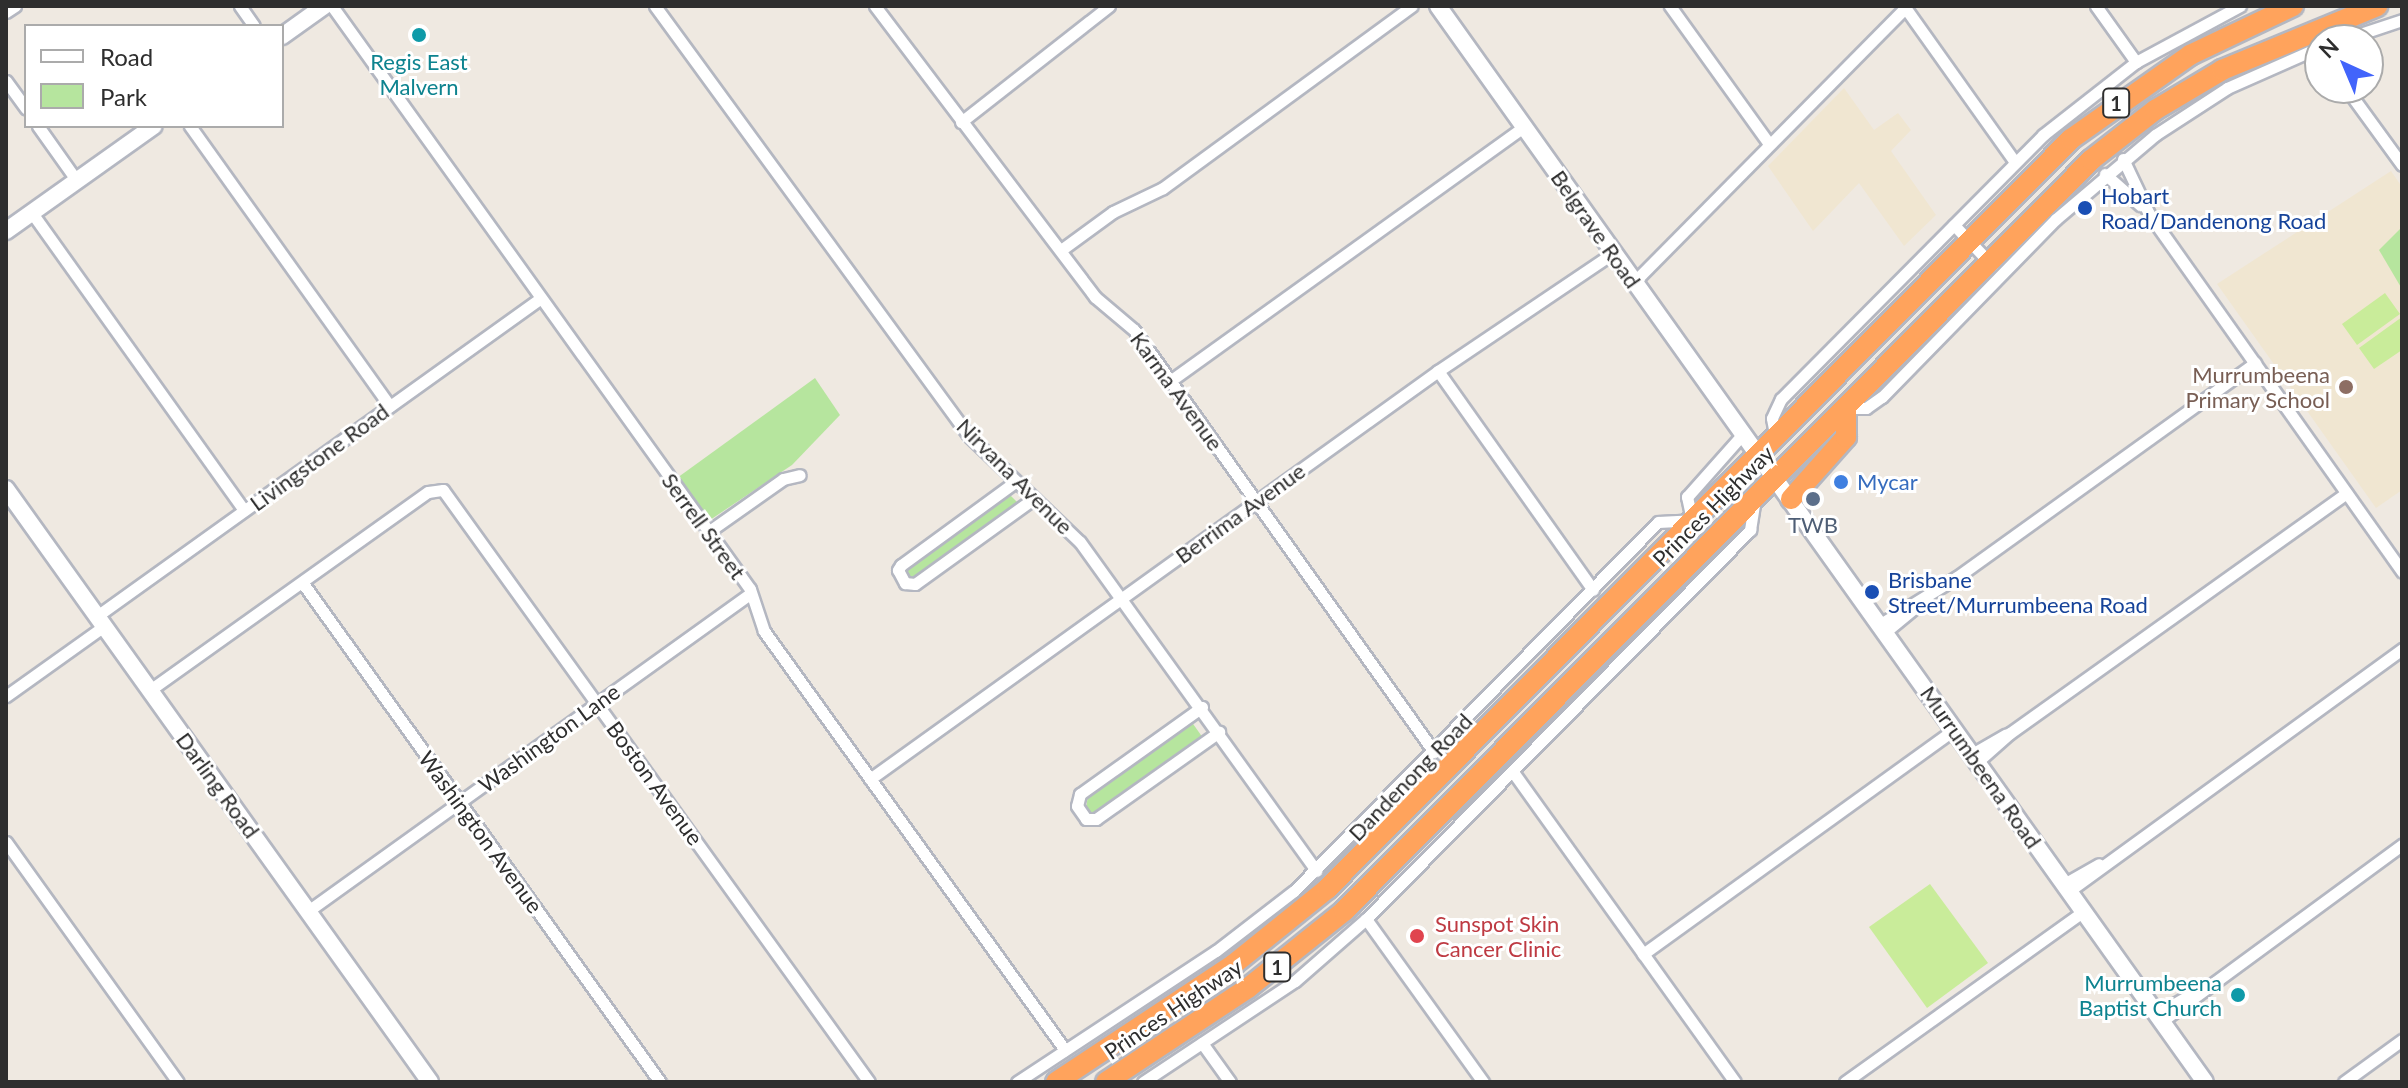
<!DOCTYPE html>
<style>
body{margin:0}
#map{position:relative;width:2408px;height:1088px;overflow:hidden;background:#efe9e1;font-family:Lato,sans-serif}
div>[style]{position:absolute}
.education>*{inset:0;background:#f0e6d1}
.green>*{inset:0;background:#b6e59e}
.pitch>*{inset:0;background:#c9ec9a}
.roads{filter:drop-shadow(2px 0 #b4b7c1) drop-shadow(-2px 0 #b4b7c1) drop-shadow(0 2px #b4b7c1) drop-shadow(0 -2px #b4b7c1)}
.street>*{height:11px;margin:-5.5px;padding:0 5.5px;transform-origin:5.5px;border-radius:5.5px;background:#fff}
.secondary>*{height:16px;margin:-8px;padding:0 8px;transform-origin:8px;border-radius:8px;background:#fff}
.highway>*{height:20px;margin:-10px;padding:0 10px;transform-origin:10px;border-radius:10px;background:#ffa35c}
.dots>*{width:22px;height:22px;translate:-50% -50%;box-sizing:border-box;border:4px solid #fff;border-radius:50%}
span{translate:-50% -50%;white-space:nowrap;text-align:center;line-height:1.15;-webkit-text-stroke:6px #fff;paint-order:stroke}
.shield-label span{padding:2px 6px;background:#fff;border:2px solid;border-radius:6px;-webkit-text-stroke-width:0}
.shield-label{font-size:20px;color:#2e2e2e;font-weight:700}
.culture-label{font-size:22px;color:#0d838f}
.right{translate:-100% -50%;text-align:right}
.transit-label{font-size:22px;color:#164399}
.left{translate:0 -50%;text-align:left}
.street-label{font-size:22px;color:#2e2e2e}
.education-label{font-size:22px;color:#785e54}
.shop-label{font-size:22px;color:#366cbe}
.service-label{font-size:22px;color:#4e5e75}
.health-label{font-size:22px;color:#be3a42}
.frame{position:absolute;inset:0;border:8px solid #2e2e2e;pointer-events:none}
.legend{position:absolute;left:24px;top:24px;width:260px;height:104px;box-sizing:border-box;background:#fff;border:2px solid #ababab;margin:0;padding:10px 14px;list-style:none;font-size:24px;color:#2e2e2e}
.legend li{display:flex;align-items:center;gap:16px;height:40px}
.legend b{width:40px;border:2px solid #ababab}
.north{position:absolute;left:2304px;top:24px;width:80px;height:80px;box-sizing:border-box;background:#fff;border:2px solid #ababab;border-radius:50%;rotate:316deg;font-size:22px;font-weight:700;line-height:32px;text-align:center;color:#2e2e2e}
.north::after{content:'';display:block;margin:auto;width:28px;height:36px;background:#4264fb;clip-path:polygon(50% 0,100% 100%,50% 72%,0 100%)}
</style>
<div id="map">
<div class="education">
<div style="clip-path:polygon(1844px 88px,1874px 130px,1898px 113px,1911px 130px,1891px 151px,1936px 215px,1904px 246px,1859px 183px,1813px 231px,1768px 166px)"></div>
<div style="clip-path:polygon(2391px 171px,2402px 187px,2402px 490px,2376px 508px,2217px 284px)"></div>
</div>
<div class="green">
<div style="clip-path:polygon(2402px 227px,2402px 289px,2379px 250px)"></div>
<div style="clip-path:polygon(815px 378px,840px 415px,792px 465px,707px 522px,677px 478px)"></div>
<div style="clip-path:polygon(1009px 494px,1019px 504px,915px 579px,903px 573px,907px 565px)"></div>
<div style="clip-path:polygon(1191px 721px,1203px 738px,1095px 814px,1086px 809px,1088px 795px)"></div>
</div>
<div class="pitch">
<div style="clip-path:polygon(2385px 293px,2400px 314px,2357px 345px,2342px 324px)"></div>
<div style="clip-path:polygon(2402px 317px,2402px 350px,2374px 369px,2359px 348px)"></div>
<div style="clip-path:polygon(1930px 884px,1988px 963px,1927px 1008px,1869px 927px)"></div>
</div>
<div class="roads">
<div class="street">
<div style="left:240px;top:6px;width:24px;rotate:55deg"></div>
<div style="left:332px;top:6px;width:717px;rotate:54.36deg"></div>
<div style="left:750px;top:589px;width:44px;rotate:71.6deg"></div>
<div style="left:764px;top:631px;width:516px;rotate:54.31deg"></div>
<div style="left:655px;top:6px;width:532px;rotate:53.86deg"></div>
<div style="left:969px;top:436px;width:153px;rotate:43.7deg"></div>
<div style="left:1080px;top:542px;width:405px;rotate:54.3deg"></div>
<div style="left:875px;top:6px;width:365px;rotate:52.9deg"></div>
<div style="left:1095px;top:297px;width:51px;rotate:40.2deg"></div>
<div style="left:1134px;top:330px;width:518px;rotate:54.59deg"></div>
<div style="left:1670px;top:6px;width:170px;rotate:54.3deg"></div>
<div style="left:1904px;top:6px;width:191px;rotate:54.6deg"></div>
<div style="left:2096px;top:6px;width:69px;rotate:54.5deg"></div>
<div style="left:6px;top:12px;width:11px;rotate:-34deg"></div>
<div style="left:2342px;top:40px;width:63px;rotate:-18.4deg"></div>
<div style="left:6px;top:81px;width:34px;rotate:54deg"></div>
<div style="left:2346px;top:88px;width:95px;rotate:54deg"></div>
<div style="left:961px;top:122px;width:188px;rotate:-38.1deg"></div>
<div style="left:38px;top:126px;width:67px;rotate:54.7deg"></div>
<div style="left:190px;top:126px;width:344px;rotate:54.5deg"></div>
<div style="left:2123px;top:159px;width:61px;rotate:64.7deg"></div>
<div style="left:2149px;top:214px;width:438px;rotate:54.7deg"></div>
<div style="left:2105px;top:174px;width:47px;rotate:41.5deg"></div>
<div style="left:32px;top:213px;width:365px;rotate:54.5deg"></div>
<div style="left:1954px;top:225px;width:55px;rotate:46.5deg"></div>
<div style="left:1061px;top:250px;width:64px;rotate:-36.2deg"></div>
<div style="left:1113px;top:212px;width:55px;rotate:-25.6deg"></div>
<div style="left:1163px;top:188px;width:308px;rotate:-36.2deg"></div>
<div style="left:1634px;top:282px;width:385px;rotate:-45.3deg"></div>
<div style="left:1438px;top:371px;width:268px;rotate:54.7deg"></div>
<div style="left:1170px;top:381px;width:436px;rotate:-35.7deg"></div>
<div style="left:1846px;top:408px;width:20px"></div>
<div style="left:1866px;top:408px;width:19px;rotate:-35deg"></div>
<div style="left:1882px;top:397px;width:249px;rotate:-45.7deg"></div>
<div style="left:2056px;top:219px;width:130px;rotate:-40.3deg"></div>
<div style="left:2155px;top:135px;width:86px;rotate:-33.1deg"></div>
<div style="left:2227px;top:88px;width:102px;rotate:-23.8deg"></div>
<div style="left:1775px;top:434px;width:16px;rotate:-101deg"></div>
<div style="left:1772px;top:418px;width:21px;rotate:-65deg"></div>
<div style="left:1781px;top:399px;width:372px;rotate:-45.2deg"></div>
<div style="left:2043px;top:135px;width:118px;rotate:-38.1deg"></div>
<div style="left:2136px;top:62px;width:118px;rotate:-28.3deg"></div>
<div style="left:1015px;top:482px;width:141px;rotate:143.9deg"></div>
<div style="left:901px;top:565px;width:6px;rotate:121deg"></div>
<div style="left:898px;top:570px;width:15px;rotate:62deg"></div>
<div style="left:905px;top:583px;width:10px;rotate:6deg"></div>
<div style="left:915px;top:584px;width:145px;rotate:-35.8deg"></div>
<div style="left:708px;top:532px;width:92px;rotate:-35.2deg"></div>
<div style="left:783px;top:479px;width:17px;rotate:-13deg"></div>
<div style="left:302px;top:582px;width:615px;rotate:54.4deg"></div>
<div style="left:97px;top:616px;width:546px;rotate:-35.61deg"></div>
<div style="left:1879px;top:625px;width:92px;rotate:-31.6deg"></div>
<div style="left:1957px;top:577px;width:367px;rotate:-35.7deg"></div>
<div style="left:1884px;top:633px;width:44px;rotate:-39.5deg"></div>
<div style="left:150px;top:690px;width:341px;rotate:-35.5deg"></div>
<div style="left:428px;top:492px;width:15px;rotate:-8deg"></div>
<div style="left:443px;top:490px;width:729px;rotate:54.26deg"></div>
<div style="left:6px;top:696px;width:120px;rotate:-35.5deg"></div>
<div style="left:1202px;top:707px;width:150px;rotate:144.5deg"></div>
<div style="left:1080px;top:794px;width:12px;rotate:104deg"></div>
<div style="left:1077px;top:806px;width:16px;rotate:55deg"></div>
<div style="left:1086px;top:819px;width:10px"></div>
<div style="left:1096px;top:819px;width:151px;rotate:-35.3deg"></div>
<div style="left:1972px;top:754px;width:39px;rotate:-30deg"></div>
<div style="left:1977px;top:762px;width:44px;rotate:-41.3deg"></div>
<div style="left:2010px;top:733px;width:413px;rotate:-35.5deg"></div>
<div style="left:1513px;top:772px;width:381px;rotate:54.4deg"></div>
<div style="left:870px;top:779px;width:699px;rotate:-35.69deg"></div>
<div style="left:1438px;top:371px;width:211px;rotate:-34deg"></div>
<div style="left:6px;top:842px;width:295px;rotate:54.4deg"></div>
<div style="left:2064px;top:884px;width:40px;rotate:-29.7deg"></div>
<div style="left:2069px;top:891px;width:412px;rotate:-36deg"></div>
<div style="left:308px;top:911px;width:545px;rotate:-35.67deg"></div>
<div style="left:1366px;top:919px;width:201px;rotate:54.3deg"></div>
<div style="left:1643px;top:954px;width:385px;rotate:-35.8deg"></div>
<div style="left:2157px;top:1014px;width:38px;rotate:-30deg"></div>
<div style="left:2162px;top:1021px;width:298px;rotate:-36.3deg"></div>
<div style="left:1202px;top:1043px;width:48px;rotate:54.3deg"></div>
<div style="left:1017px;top:1082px;width:238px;rotate:-33.4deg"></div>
<div style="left:1216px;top:951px;width:98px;rotate:-37.6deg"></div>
<div style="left:1294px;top:891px;width:518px;rotate:-45.39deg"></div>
<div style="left:1658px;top:522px;width:34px;rotate:-3deg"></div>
<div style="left:1692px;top:520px;width:24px;rotate:-102deg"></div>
<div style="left:1687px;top:497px;width:84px;rotate:-48.4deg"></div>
<div style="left:1143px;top:1082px;width:182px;rotate:-33.6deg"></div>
<div style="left:1295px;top:981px;width:94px;rotate:-41.1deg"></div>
<div style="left:1366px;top:919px;width:547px;rotate:-45.37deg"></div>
<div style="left:1750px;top:530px;width:31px;rotate:-81deg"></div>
<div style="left:1845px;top:1082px;width:294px;rotate:-35.6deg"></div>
<div style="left:2344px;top:1082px;width:72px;rotate:-35.9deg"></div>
</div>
<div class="secondary">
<div style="left:1438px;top:6px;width:1321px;rotate:54.52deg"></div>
<div style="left:282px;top:36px;width:52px;rotate:-35.5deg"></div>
<div style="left:6px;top:231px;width:181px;rotate:-35.4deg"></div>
<div style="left:6px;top:489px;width:729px;rotate:54.43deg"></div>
</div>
<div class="highway">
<div style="left:1791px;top:499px;width:83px;rotate:-48.4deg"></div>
<div style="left:1846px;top:437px;width:29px;rotate:-90deg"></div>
<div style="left:1056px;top:1082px;width:214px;rotate:-33.5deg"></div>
<div style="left:1234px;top:964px;width:119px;rotate:-38.9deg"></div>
<div style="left:1327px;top:889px;width:1056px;rotate:-45.23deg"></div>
<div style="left:2071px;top:139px;width:146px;rotate:-35.2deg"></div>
<div style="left:2190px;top:55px;width:114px;rotate:-25.4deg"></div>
<div style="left:1106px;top:1082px;width:170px;rotate:-33.5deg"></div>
<div style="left:1248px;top:988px;width:123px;rotate:-38.7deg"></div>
<div style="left:1344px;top:911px;width:1059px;rotate:-45.15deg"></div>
<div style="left:2091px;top:160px;width:81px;rotate:-38deg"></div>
<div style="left:2155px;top:110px;width:78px;rotate:-30.8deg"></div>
<div style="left:2222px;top:70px;width:168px;rotate:-22.4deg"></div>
</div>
</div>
<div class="dots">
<div style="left:419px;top:35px;background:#0f9aa8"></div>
<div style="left:2085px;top:208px;background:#1a4fb4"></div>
<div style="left:2346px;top:387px;background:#8d6e63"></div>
<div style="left:1841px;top:482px;background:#3f7fe0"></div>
<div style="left:1813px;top:499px;background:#5c6f8a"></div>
<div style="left:1872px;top:592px;background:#1a4fb4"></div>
<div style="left:1417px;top:936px;background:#e0444e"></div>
<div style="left:2238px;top:995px;background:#0f9aa8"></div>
</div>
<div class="shield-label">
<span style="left:2116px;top:103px">1</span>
<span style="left:1277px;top:967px">1</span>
</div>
<div class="culture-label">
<span style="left:419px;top:74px">Regis East<br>Malvern</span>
<span class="right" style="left:2222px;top:995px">Murrumbeena<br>Baptist Church</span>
</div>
<div class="transit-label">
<span class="left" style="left:2101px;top:208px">Hobart<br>Road/Dandenong Road</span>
<span class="left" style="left:1888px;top:592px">Brisbane<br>Street/Murrumbeena Road</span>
</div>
<div class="street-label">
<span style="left:1596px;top:229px;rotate:55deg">Belgrave Road</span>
<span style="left:1177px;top:391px;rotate:54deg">Karma Avenue</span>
<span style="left:319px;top:457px;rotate:-36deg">Livingstone Road</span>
<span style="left:1015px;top:476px;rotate:45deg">Nirvana Avenue</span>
<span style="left:1713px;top:506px;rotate:-45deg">Princes Highway</span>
<span style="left:1240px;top:513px;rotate:-36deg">Berrima Avenue</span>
<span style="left:704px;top:526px;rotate:54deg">Serrell Street</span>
<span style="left:549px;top:738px;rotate:-36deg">Washington Lane</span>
<span style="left:1981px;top:767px;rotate:55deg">Murrumbeena Road</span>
<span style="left:1410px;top:777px;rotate:-46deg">Dandenong Road</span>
<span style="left:655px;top:783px;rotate:54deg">Boston Avenue</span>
<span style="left:218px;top:785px;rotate:54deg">Darling Road</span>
<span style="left:481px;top:832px;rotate:54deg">Washington Avenue</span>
<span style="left:1173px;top:1009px;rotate:-34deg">Princes Highway</span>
</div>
<div class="education-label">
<span class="right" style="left:2330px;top:387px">Murrumbeena<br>Primary School</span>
</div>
<div class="shop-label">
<span class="left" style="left:1857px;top:482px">Mycar</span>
</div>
<div class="service-label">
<span style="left:1813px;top:525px">TWB</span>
</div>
<div class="health-label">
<span class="left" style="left:1435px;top:936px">Sunspot Skin<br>Cancer Clinic</span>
</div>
<div class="frame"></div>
<ul class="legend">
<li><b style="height:10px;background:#fff"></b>Road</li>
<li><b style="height:22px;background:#b6e59e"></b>Park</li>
</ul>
<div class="north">N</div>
</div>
